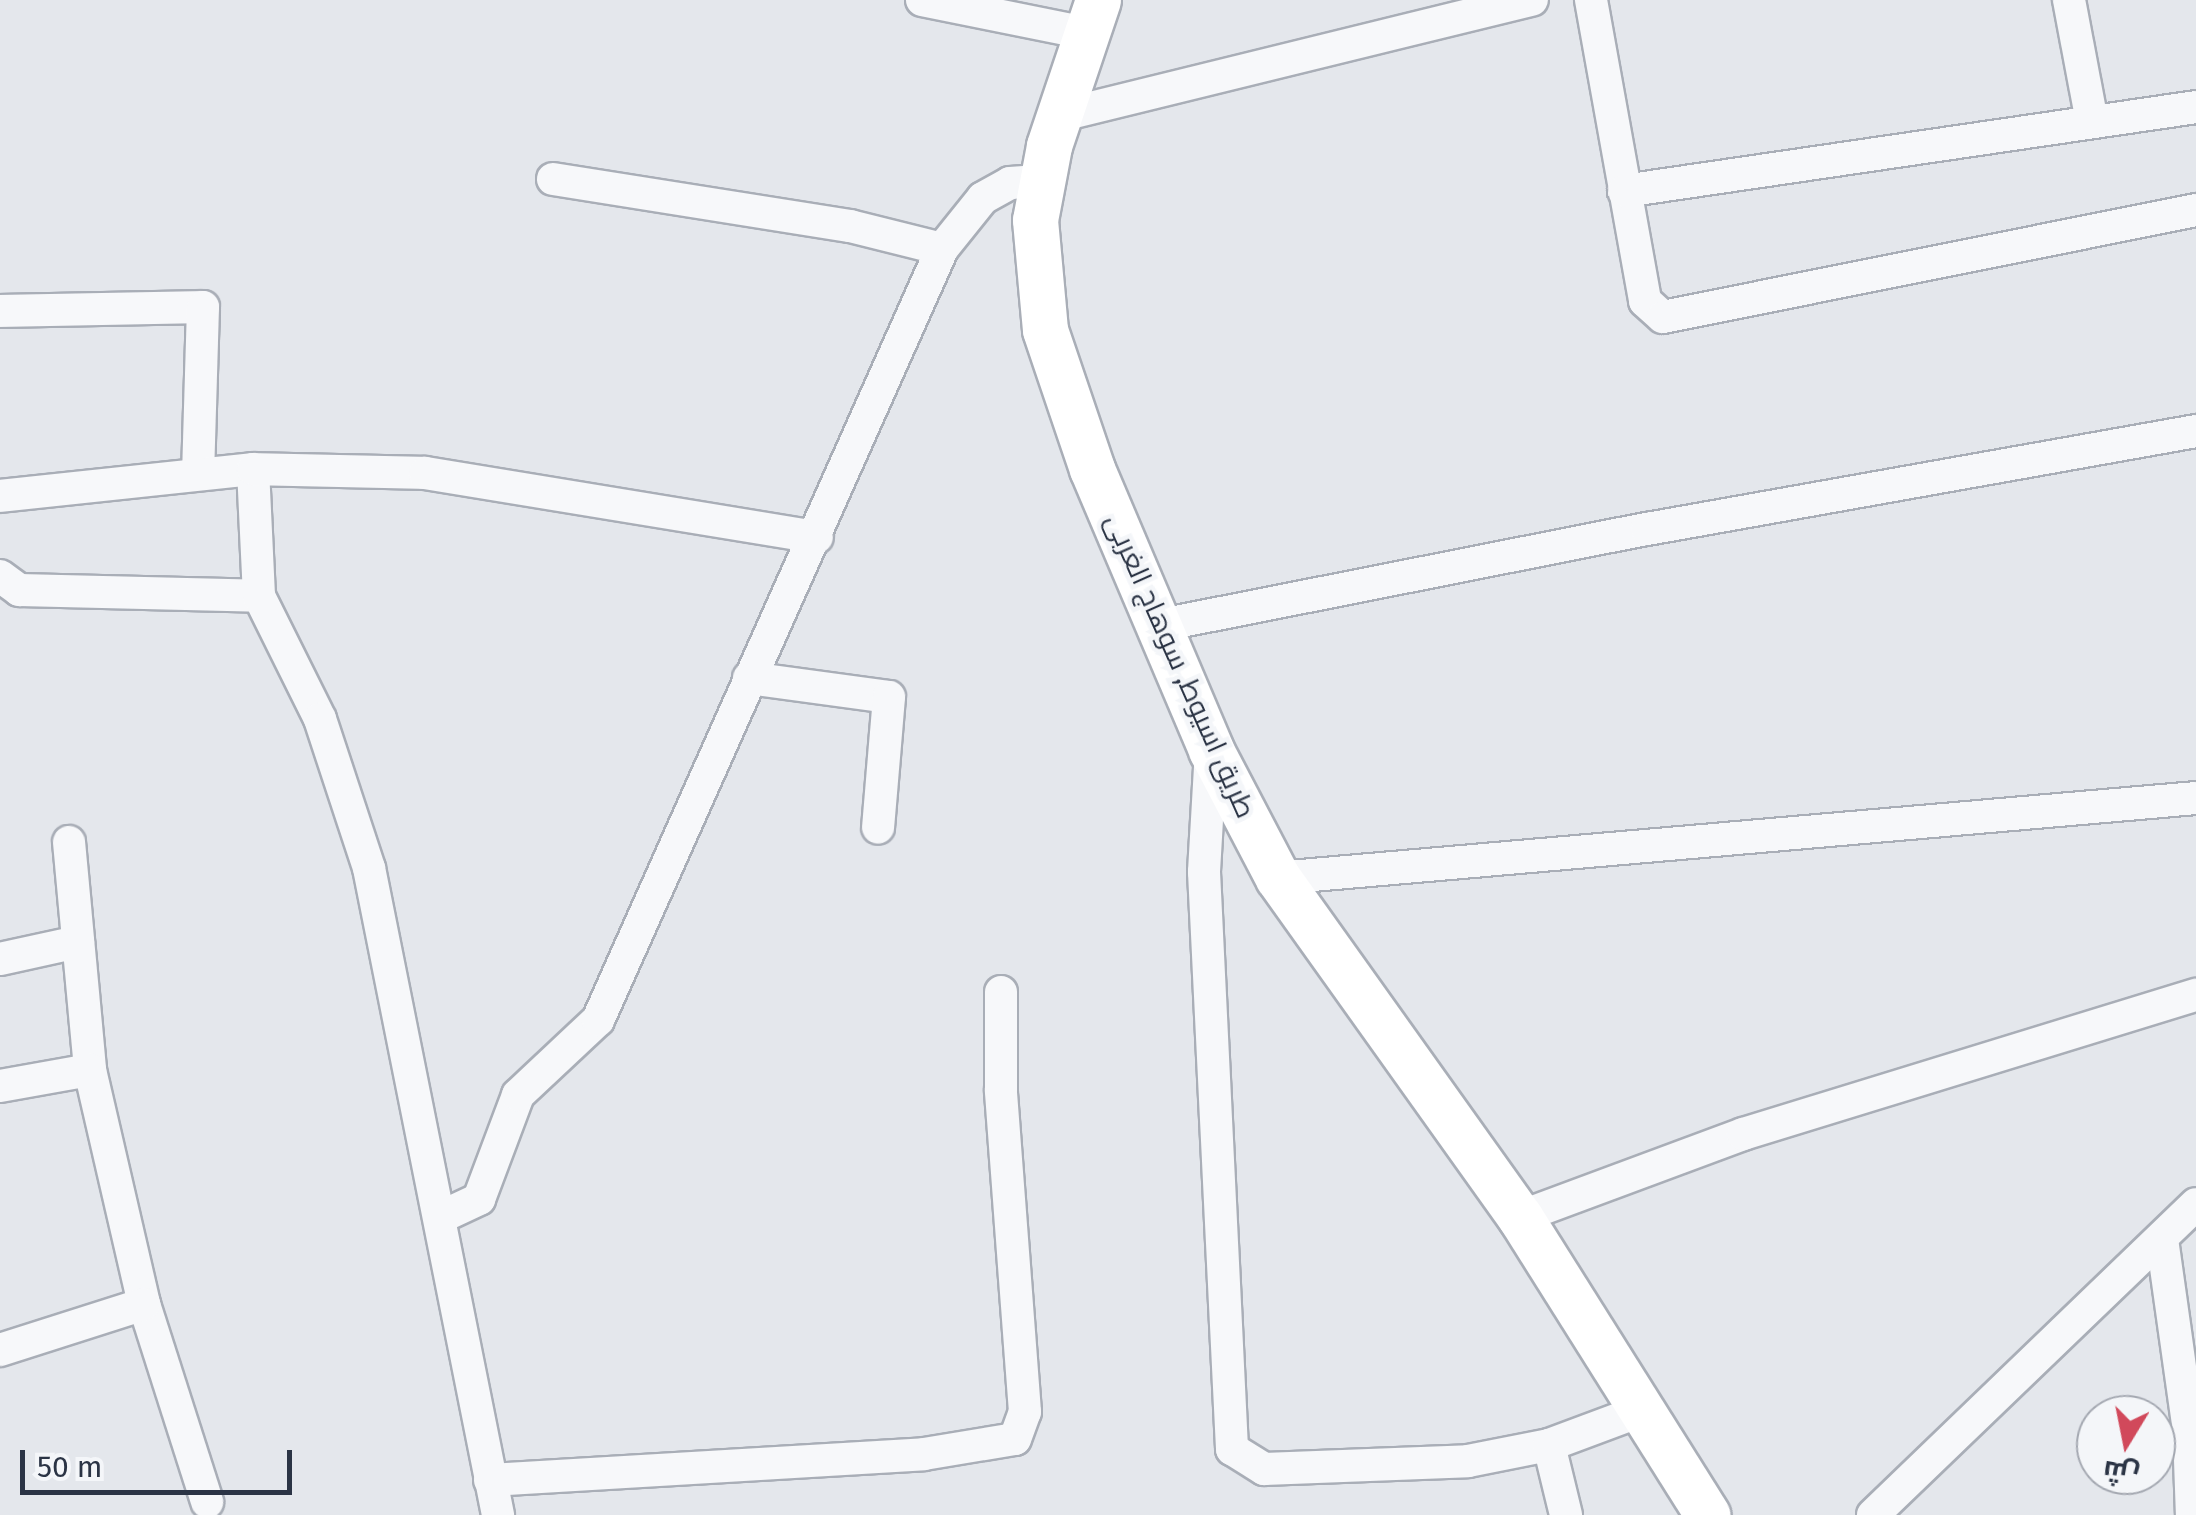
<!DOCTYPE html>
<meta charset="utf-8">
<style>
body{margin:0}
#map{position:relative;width:2196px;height:1515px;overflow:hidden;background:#e4e7ec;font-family:"Fira Sans",Cairo,sans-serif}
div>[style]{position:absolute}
.roads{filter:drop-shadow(2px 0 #a9aeb7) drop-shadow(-2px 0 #a9aeb7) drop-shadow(0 2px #a9aeb7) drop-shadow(0 -2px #a9aeb7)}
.street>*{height:32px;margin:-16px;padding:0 16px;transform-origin:16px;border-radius:16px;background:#f7f8fa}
.secondary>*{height:45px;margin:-22.5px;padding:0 22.5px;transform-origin:22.5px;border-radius:22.5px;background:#fff}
span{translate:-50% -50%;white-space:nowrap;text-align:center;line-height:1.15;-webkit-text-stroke:9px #f4f6f9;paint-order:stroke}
.street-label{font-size:28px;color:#2b3445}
.north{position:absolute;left:2076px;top:1395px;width:100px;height:100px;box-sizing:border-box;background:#f4f6f9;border:2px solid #a4a8b1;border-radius:50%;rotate:190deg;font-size:28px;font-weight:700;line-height:40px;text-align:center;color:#2b3445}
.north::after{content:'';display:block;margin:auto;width:35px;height:45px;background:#d1495b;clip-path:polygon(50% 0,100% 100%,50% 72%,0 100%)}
.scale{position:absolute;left:20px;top:1450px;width:272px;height:45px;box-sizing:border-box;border:5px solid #2b3445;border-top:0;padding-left:12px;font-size:30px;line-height:35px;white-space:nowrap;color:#2b3445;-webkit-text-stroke:8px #f4f6f9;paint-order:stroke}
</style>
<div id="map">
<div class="roads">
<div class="street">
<div style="left:922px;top:0;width:167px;rotate:11.4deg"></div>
<div style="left:1591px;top:0;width:306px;rotate:79.8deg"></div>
<div style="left:1645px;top:301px;width:24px;rotate:42deg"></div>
<div style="left:1663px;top:317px;width:544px;rotate:-11.35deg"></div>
<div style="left:2069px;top:0;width:124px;rotate:79.3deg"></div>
<div style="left:1058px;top:116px;width:488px;rotate:-13.8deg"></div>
<div style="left:553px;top:179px;width:301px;rotate:9deg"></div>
<div style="left:850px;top:226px;width:95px;rotate:14deg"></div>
<div style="left:1624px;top:191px;width:578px;rotate:-8.35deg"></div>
<div style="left:0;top:311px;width:203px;rotate:-1.1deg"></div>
<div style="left:203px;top:307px;width:164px;rotate:91.7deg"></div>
<div style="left:0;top:496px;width:254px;rotate:-6.1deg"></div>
<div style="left:0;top:576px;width:24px;rotate:36deg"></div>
<div style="left:19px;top:590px;width:240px;rotate:1.4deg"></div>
<div style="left:259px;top:596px;width:137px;rotate:63.6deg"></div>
<div style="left:320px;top:719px;width:157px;rotate:71.8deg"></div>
<div style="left:369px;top:868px;width:660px;rotate:78.72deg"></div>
<div style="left:259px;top:596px;width:127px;rotate:-92.7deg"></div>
<div style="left:253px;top:469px;width:172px;rotate:1.3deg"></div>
<div style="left:425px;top:473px;width:397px;rotate:9.3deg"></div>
<div style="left:1161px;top:625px;width:495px;rotate:-11.2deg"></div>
<div style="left:1647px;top:529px;width:558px;rotate:-10.12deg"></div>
<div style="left:749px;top:678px;width:141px;rotate:7.7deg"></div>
<div style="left:889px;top:697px;width:131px;rotate:94.8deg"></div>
<div style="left:1211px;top:750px;width:122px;rotate:93.3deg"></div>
<div style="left:1204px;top:872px;width:578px;rotate:87.22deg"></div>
<div style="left:1232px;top:1449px;width:38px;rotate:32deg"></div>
<div style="left:1264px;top:1469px;width:204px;rotate:-2.2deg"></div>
<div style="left:1468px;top:1461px;width:83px;rotate:-11.2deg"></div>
<div style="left:1549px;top:1445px;width:103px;rotate:-20.4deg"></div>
<div style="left:69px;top:842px;width:229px;rotate:84.7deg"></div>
<div style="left:90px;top:1070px;width:240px;rotate:77deg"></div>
<div style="left:144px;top:1304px;width:208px;rotate:72.3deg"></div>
<div style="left:1278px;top:878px;width:921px;rotate:-4.98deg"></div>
<div style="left:0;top:959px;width:80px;rotate:-12.3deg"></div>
<div style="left:0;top:1086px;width:91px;rotate:-10.1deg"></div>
<div style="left:443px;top:1216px;width:40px;rotate:-25deg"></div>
<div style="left:479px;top:1199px;width:111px;rotate:-69.4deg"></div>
<div style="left:518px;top:1095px;width:110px;rotate:-43.2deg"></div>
<div style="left:598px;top:1020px;width:844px;rotate:-65.95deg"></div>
<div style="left:942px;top:249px;width:65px;rotate:-51.2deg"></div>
<div style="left:983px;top:198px;width:31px;rotate:-29deg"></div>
<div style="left:1010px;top:183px;width:32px;rotate:-4deg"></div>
<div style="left:1520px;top:1217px;width:238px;rotate:-20.4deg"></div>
<div style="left:1743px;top:1134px;width:474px;rotate:-17.1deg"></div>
<div style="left:2162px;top:1239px;width:194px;rotate:82deg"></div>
<div style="left:2189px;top:1431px;width:84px;rotate:88deg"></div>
<div style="left:0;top:1350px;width:151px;rotate:-17.7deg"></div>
<div style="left:1549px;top:1445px;width:72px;rotate:76.3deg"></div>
<div style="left:490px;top:1480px;width:435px;rotate:-3.4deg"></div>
<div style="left:924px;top:1454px;width:92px;rotate:-9.4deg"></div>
<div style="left:1015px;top:1439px;width:29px;rotate:-70deg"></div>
<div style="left:1025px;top:1412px;width:323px;rotate:-94.3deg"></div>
<div style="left:1001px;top:1090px;width:98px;rotate:-90deg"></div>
<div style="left:1873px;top:1515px;width:448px;rotate:-43.9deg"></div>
</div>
<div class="secondary">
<div style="left:1098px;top:0;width:154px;rotate:108.6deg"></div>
<div style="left:1049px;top:146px;width:75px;rotate:100.7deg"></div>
<div style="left:1035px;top:220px;width:110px;rotate:84.8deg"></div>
<div style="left:1045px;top:330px;width:147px;rotate:71.3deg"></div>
<div style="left:1092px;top:469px;width:305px;rotate:67deg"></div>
<div style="left:1211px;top:750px;width:144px;rotate:62.4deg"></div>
<div style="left:1278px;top:878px;width:417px;rotate:54.5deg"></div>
<div style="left:1520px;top:1217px;width:352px;rotate:57.8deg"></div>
</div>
</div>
<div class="street-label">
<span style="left:1180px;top:666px;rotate:66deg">طريق اسيوط, سوهاج الغربى</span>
</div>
<div class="north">ش</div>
<div class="scale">50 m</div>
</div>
